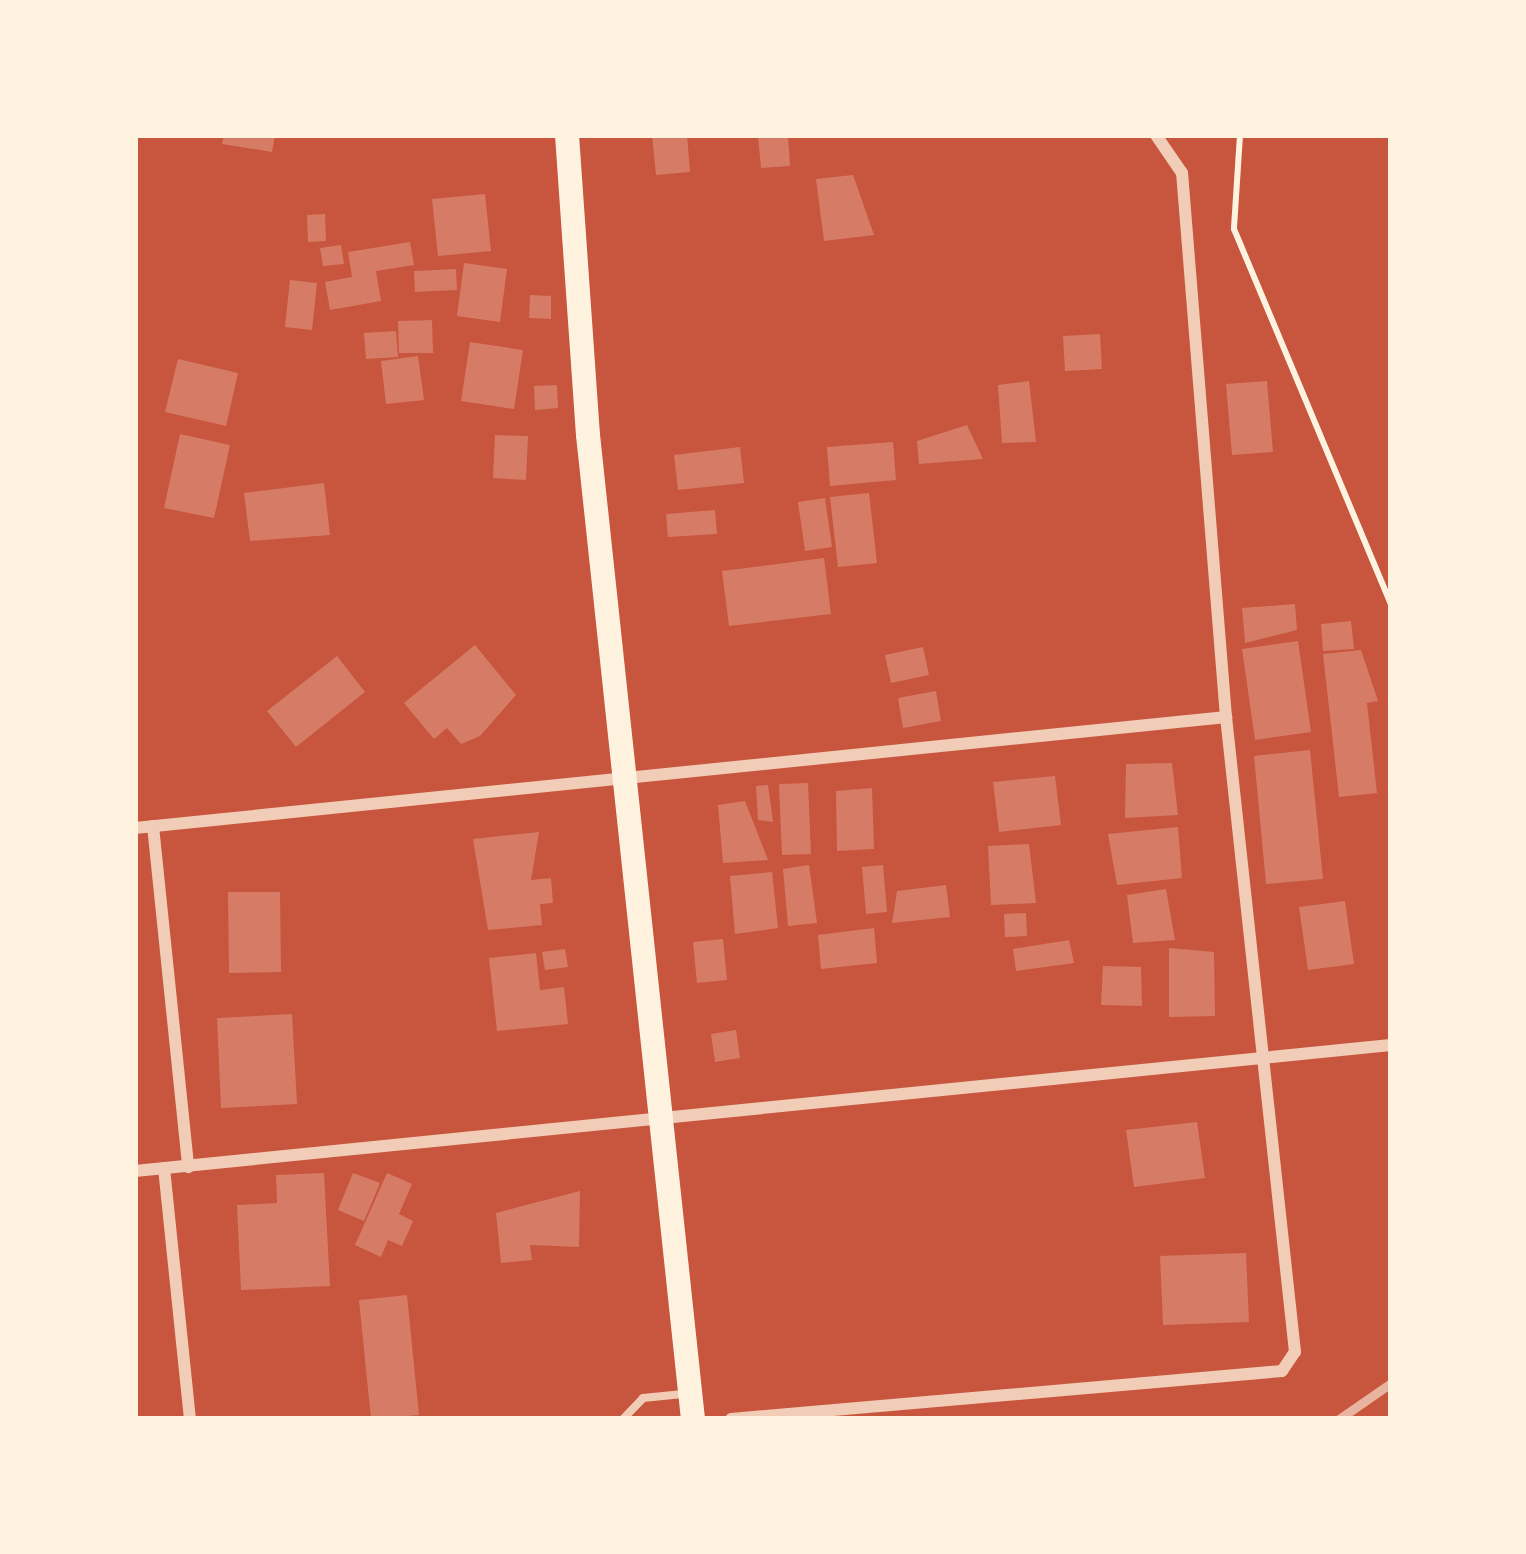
<!DOCTYPE html>
<style>
body{margin:0}
#map{position:relative;width:1526px;height:1554px;overflow:hidden;background:#c8553d;font-family:Roboto,sans-serif}
div>[style]{position:absolute}
.building>*{inset:0;background:#d67c66}
.path>*{height:6px;margin:-3px;padding:0 3px;transform-origin:3px;border-radius:3px;background:#fff3e0}
.service>*{height:8px;margin:-4px;padding:0 4px;transform-origin:4px;border-radius:4px;background:#f1ccb7}
.minor>*{height:12px;margin:-6px;padding:0 6px;transform-origin:6px;border-radius:6px;background:#f1ccb7}
.primary>*{height:24px;margin:-12px;padding:0 12px;transform-origin:12px;border-radius:12px;background:#fff3e0}
.rail>*{height:9px;margin:-4.5px;padding:0 4.5px;transform-origin:4.5px;border-radius:4.5px;background:#e9b49f}
span{translate:-50% -50%;white-space:nowrap;text-align:center;line-height:1.15;-webkit-text-stroke:12px #fff3e0;paint-order:stroke}
.frame{position:absolute;inset:0;border:138px solid #fff3e0;pointer-events:none}
</style>
<div id="map">
<div class="building">
<div style="clip-path:polygon(224px 135px,275px 135px,272px 152px,222px 144px)"></div>
<div style="clip-path:polygon(652px 135px,687px 135px,690px 172px,656px 175px)"></div>
<div style="clip-path:polygon(758px 135px,788px 135px,790px 166px,761px 168px)"></div>
<div style="clip-path:polygon(853px 175px,874px 235px,824px 241px,816px 179px)"></div>
<div style="clip-path:polygon(485px 194px,491px 251px,438px 256px,432px 199px)"></div>
<div style="clip-path:polygon(325px 214px,326px 241px,308px 242px,307px 215px)"></div>
<div style="clip-path:polygon(410px 242px,414px 265px,376px 271px,381px 301px,330px 310px,325px 282px,352px 277px,348px 252px)"></div>
<div style="clip-path:polygon(341px 245px,344px 264px,323px 266px,320px 248px)"></div>
<div style="clip-path:polygon(464px 263px,507px 269px,500px 322px,457px 316px)"></div>
<div style="clip-path:polygon(456px 269px,457px 290px,415px 292px,414px 271px)"></div>
<div style="clip-path:polygon(290px 280px,317px 283px,312px 330px,285px 327px)"></div>
<div style="clip-path:polygon(530px 295px,551px 296px,551px 319px,529px 318px)"></div>
<div style="clip-path:polygon(432px 320px,433px 353px,399px 353px,398px 321px)"></div>
<div style="clip-path:polygon(396px 331px,398px 357px,366px 359px,364px 333px)"></div>
<div style="clip-path:polygon(1100px 334px,1102px 369px,1065px 371px,1063px 336px)"></div>
<div style="clip-path:polygon(470px 342px,523px 350px,514px 409px,461px 401px)"></div>
<div style="clip-path:polygon(418px 356px,424px 400px,386px 404px,381px 361px)"></div>
<div style="clip-path:polygon(178px 359px,238px 373px,226px 426px,165px 412px)"></div>
<div style="clip-path:polygon(1029px 381px,1036px 442px,1002px 443px,998px 385px)"></div>
<div style="clip-path:polygon(1267px 381px,1273px 452px,1232px 455px,1226px 384px)"></div>
<div style="clip-path:polygon(557px 385px,558px 408px,535px 410px,534px 386px)"></div>
<div style="clip-path:polygon(967px 425px,983px 459px,919px 464px,917px 441px)"></div>
<div style="clip-path:polygon(180px 434px,230px 445px,214px 518px,164px 508px)"></div>
<div style="clip-path:polygon(495px 435px,528px 436px,526px 480px,493px 478px)"></div>
<div style="clip-path:polygon(893px 442px,896px 480px,830px 486px,827px 447px)"></div>
<div style="clip-path:polygon(740px 447px,744px 483px,678px 490px,674px 455px)"></div>
<div style="clip-path:polygon(324px 483px,330px 535px,250px 541px,244px 493px)"></div>
<div style="clip-path:polygon(869px 493px,877px 563px,838px 567px,830px 497px)"></div>
<div style="clip-path:polygon(825px 498px,832px 547px,805px 551px,798px 502px)"></div>
<div style="clip-path:polygon(715px 510px,717px 534px,668px 537px,666px 514px)"></div>
<div style="clip-path:polygon(824px 558px,831px 614px,729px 626px,722px 571px)"></div>
<div style="clip-path:polygon(1295px 604px,1297px 630px,1245px 643px,1242px 608px)"></div>
<div style="clip-path:polygon(1351px 621px,1354px 649px,1323px 651px,1321px 624px)"></div>
<div style="clip-path:polygon(1298px 641px,1311px 732px,1255px 740px,1242px 649px)"></div>
<div style="clip-path:polygon(475px 645px,516px 695px,480px 736px,461px 744px,447px 728px,434px 739px,404px 703px)"></div>
<div style="clip-path:polygon(923px 647px,929px 675px,891px 683px,885px 655px)"></div>
<div style="clip-path:polygon(1361px 650px,1378px 701px,1367px 703px,1377px 793px,1339px 797px,1323px 654px)"></div>
<div style="clip-path:polygon(337px 656px,365px 692px,296px 747px,267px 711px)"></div>
<div style="clip-path:polygon(936px 691px,941px 721px,903px 728px,898px 698px)"></div>
<div style="clip-path:polygon(1310px 750px,1323px 879px,1266px 884px,1254px 756px)"></div>
<div style="clip-path:polygon(1172px 763px,1178px 815px,1125px 818px,1126px 764px)"></div>
<div style="clip-path:polygon(1055px 776px,1061px 825px,999px 832px,993px 782px)"></div>
<div style="clip-path:polygon(808px 783px,811px 854px,782px 855px,779px 784px)"></div>
<div style="clip-path:polygon(768px 785px,773px 822px,758px 820px,756px 786px)"></div>
<div style="clip-path:polygon(872px 788px,874px 849px,837px 851px,836px 791px)"></div>
<div style="clip-path:polygon(745px 801px,768px 860px,723px 863px,718px 805px)"></div>
<div style="clip-path:polygon(1178px 827px,1182px 878px,1117px 885px,1108px 834px)"></div>
<div style="clip-path:polygon(539px 832px,531px 880px,551px 878px,553px 903px,540px 904px,542px 925px,488px 930px,473px 839px)"></div>
<div style="clip-path:polygon(1029px 844px,1036px 903px,991px 905px,988px 846px)"></div>
<div style="clip-path:polygon(809px 865px,817px 923px,788px 926px,783px 869px)"></div>
<div style="clip-path:polygon(883px 865px,887px 912px,866px 914px,862px 867px)"></div>
<div style="clip-path:polygon(772px 872px,778px 928px,735px 934px,730px 876px)"></div>
<div style="clip-path:polygon(946px 885px,950px 917px,892px 923px,897px 891px)"></div>
<div style="clip-path:polygon(1166px 889px,1175px 940px,1133px 943px,1127px 895px)"></div>
<div style="clip-path:polygon(228px 892px,280px 892px,281px 972px,229px 973px)"></div>
<div style="clip-path:polygon(1345px 901px,1354px 964px,1308px 970px,1299px 907px)"></div>
<div style="clip-path:polygon(1026px 913px,1027px 936px,1005px 937px,1004px 914px)"></div>
<div style="clip-path:polygon(874px 928px,877px 963px,821px 969px,818px 935px)"></div>
<div style="clip-path:polygon(723px 939px,727px 980px,697px 983px,693px 942px)"></div>
<div style="clip-path:polygon(1069px 940px,1074px 963px,1016px 971px,1013px 949px)"></div>
<div style="clip-path:polygon(1169px 948px,1214px 952px,1215px 1016px,1169px 1017px)"></div>
<div style="clip-path:polygon(565px 949px,568px 967px,545px 970px,542px 952px)"></div>
<div style="clip-path:polygon(536px 953px,540px 990px,564px 987px,568px 1024px,497px 1031px,489px 958px)"></div>
<div style="clip-path:polygon(1103px 966px,1141px 967px,1142px 1006px,1101px 1005px)"></div>
<div style="clip-path:polygon(292px 1014px,297px 1104px,221px 1108px,217px 1018px)"></div>
<div style="clip-path:polygon(736px 1030px,740px 1058px,715px 1062px,711px 1034px)"></div>
<div style="clip-path:polygon(1197px 1122px,1205px 1178px,1134px 1187px,1126px 1130px)"></div>
<div style="clip-path:polygon(324px 1173px,330px 1286px,241px 1290px,237px 1205px,277px 1203px,276px 1175px)"></div>
<div style="clip-path:polygon(353px 1173px,380px 1183px,364px 1221px,338px 1210px)"></div>
<div style="clip-path:polygon(387px 1173px,412px 1184px,399px 1214px,413px 1221px,402px 1246px,388px 1240px,381px 1257px,355px 1245px)"></div>
<div style="clip-path:polygon(580px 1191px,579px 1247px,530px 1245px,532px 1260px,501px 1263px,496px 1213px)"></div>
<div style="clip-path:polygon(1246px 1253px,1249px 1322px,1163px 1325px,1160px 1256px)"></div>
<div style="clip-path:polygon(407px 1295px,419px 1415px,371px 1419px,359px 1300px)"></div>
</div>
<div class="path">
<div style="left:1240px;top:135px;width:94px;rotate:93.7deg"></div>
<div style="left:1234px;top:229px;width:407px;rotate:67.3deg"></div>
</div>
<div class="service">
<div style="left:623px;top:1419px;width:29px;rotate:-46deg"></div>
<div style="left:643px;top:1398px;width:40px;rotate:-5.7deg"></div>
</div>
<div class="minor">
<div style="left:153px;top:826px;width:343px;rotate:84.1deg"></div>
<div style="left:135px;top:828px;width:1097px;rotate:-5.81deg"></div>
<div style="left:164px;top:1168px;width:252px;rotate:84.1deg"></div>
<div style="left:135px;top:1171px;width:1262px;rotate:-5.73deg"></div>
<div style="left:731px;top:1419px;width:553px;rotate:-4.98deg"></div>
<div style="left:1282px;top:1371px;width:23px;rotate:-56deg"></div>
<div style="left:1295px;top:1352px;width:639px;rotate:-96.2deg"></div>
<div style="left:1226px;top:717px;width:546px;rotate:-94.62deg"></div>
<div style="left:1182px;top:173px;width:46px;rotate:-124.4deg"></div>
</div>
<div class="primary">
<div style="left:567px;top:135px;width:301px;rotate:86deg"></div>
<div style="left:588px;top:435px;width:990px;rotate:83.91deg"></div>
</div>
<div class="rail">
<div style="left:1339px;top:1419px;width:63px;rotate:-34.7deg"></div>
</div>
<div class="frame"></div>
</div>
